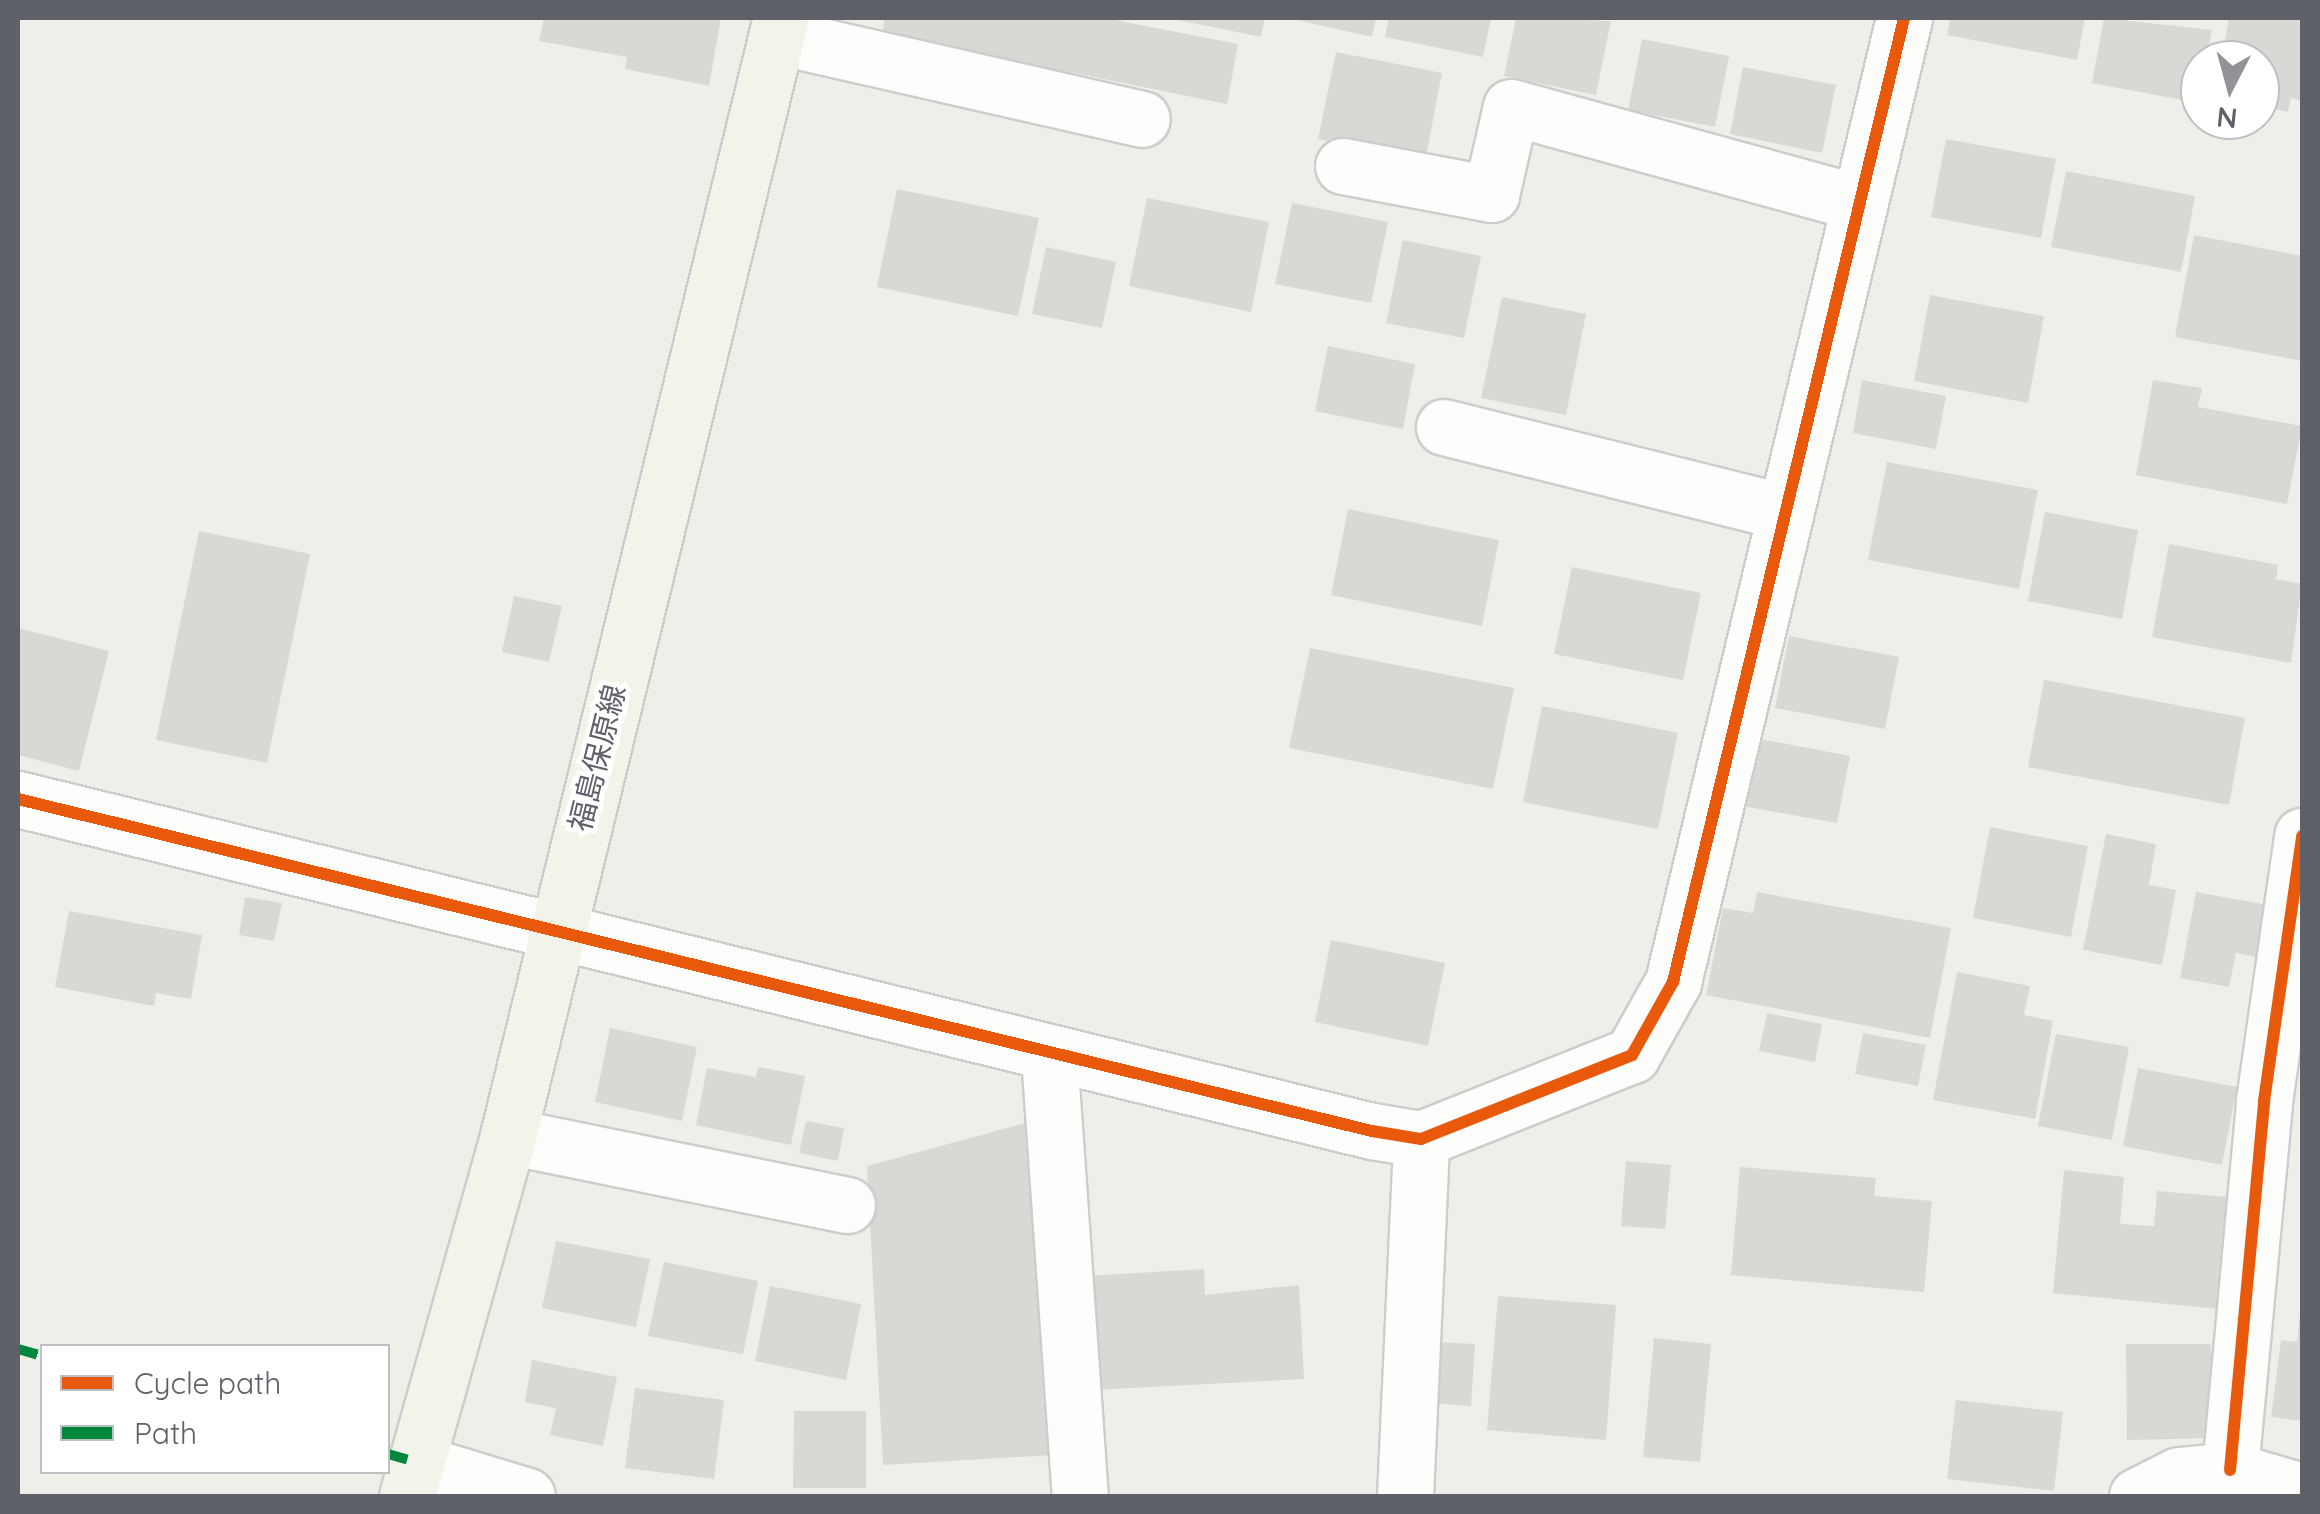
<!DOCTYPE html>
<meta charset="utf-8">
<style>
body{margin:0}
#map{position:relative;width:2320px;height:1514px;overflow:hidden;background:#efefea;font-family:Quicksand,"Noto Sans JP",sans-serif}
div>[style]{position:absolute}
.building>*{inset:0;background:#d8d8d5}
.roads{filter:drop-shadow(2px 0 #cccdcc) drop-shadow(-2px 0 #cccdcc) drop-shadow(0 2px #cccdcc) drop-shadow(0 -2px #cccdcc)}
.street>*{height:55px;margin:-27.5px;padding:0 27.5px;transform-origin:27.5px;border-radius:27.5px;background:#fdfdfc}
.primary>*{height:55px;margin:-27.5px;padding:0 27.5px;transform-origin:27.5px;border-radius:27.5px;background:#f3f4e9}
.quiet>*{height:10px;margin-top:-5px;transform-origin:0;background:repeating-linear-gradient(90deg,#00873e 0 20px,transparent 0 30px)}
.cycleway>*{height:12px;margin:-6px;padding:0 6px;transform-origin:6px;border-radius:6px;background:#e8590c}
span{translate:-50% -50%;white-space:nowrap;text-align:center;line-height:1.15;-webkit-text-stroke:9px #fff;paint-order:stroke}
.street-label{font-size:30px;color:#5f6168}
.frame{position:absolute;inset:0;border:20px solid #5f6168;pointer-events:none}
.legend{position:absolute;left:40px;top:1344px;width:350px;height:130px;box-sizing:border-box;background:#fff;border:2px solid #bfc0c3;margin:0;padding:12px 18px;list-style:none;font-size:30px;color:#5f6168}
.legend li{display:flex;align-items:center;gap:20px;height:50px}
.legend b{width:50px;border:2px solid #bfc0c3}
.north{position:absolute;left:2180px;top:40px;width:100px;height:100px;box-sizing:border-box;background:#fff;border:2px solid #bfc0c3;border-radius:50%;rotate:186deg;font-size:28px;font-weight:700;line-height:40px;text-align:center;color:#5f6168}
.north::after{content:'';display:block;margin:auto;width:35px;height:45px;background:#919396;clip-path:polygon(50% 0,100% 100%,50% 72%,0 100%)}
</style>
<div id="map">
<div class="building">
<div style="clip-path:polygon(544px 18px,721px 18px,709px 86px,625px 69px,627px 57px,539px 41px)"></div>
<div style="clip-path:polygon(885px 18px,1105px 18px,1238px 44px,1227px 104px,882px 34px)"></div>
<div style="clip-path:polygon(1168px 18px,1265px 18px,1261px 37px)"></div>
<div style="clip-path:polygon(1288px 18px,1376px 18px,1372px 37px)"></div>
<div style="clip-path:polygon(1389px 18px,1491px 18px,1483px 57px,1385px 37px)"></div>
<div style="clip-path:polygon(1516px 18px,1611px 21px,1596px 95px,1504px 76px)"></div>
<div style="clip-path:polygon(1950px 18px,2085px 18px,2077px 60px,1947px 35px)"></div>
<div style="clip-path:polygon(2104px 18px,2212px 30px,2198px 103px,2092px 83px)"></div>
<div style="clip-path:polygon(2229px 18px,2302px 18px,2302px 101px,2291px 98px,2288px 112px,2260px 106px,2260px 60px,2221px 60px)"></div>
<div style="clip-path:polygon(1642px 39px,1729px 56px,1715px 127px,1628px 110px)"></div>
<div style="clip-path:polygon(1336px 52px,1442px 73px,1425px 161px,1318px 139px)"></div>
<div style="clip-path:polygon(1743px 67px,1836px 85px,1822px 153px,1730px 134px)"></div>
<div style="clip-path:polygon(1946px 139px,2056px 159px,2041px 238px,1931px 217px)"></div>
<div style="clip-path:polygon(2066px 171px,2195px 196px,2181px 272px,2051px 247px)"></div>
<div style="clip-path:polygon(897px 189px,1039px 218px,1018px 316px,877px 287px)"></div>
<div style="clip-path:polygon(1147px 198px,1269px 222px,1251px 312px,1129px 286px)"></div>
<div style="clip-path:polygon(1292px 203px,1388px 222px,1371px 303px,1275px 284px)"></div>
<div style="clip-path:polygon(2194px 235px,2302px 256px,2302px 361px,2175px 337px)"></div>
<div style="clip-path:polygon(1403px 240px,1481px 256px,1464px 338px,1386px 323px)"></div>
<div style="clip-path:polygon(1046px 247px,1116px 262px,1102px 328px,1032px 314px)"></div>
<div style="clip-path:polygon(1930px 295px,2044px 316px,2028px 403px,1914px 381px)"></div>
<div style="clip-path:polygon(1502px 297px,1586px 314px,1566px 415px,1481px 398px)"></div>
<div style="clip-path:polygon(1328px 346px,1415px 364px,1403px 429px,1315px 411px)"></div>
<div style="clip-path:polygon(1862px 380px,1946px 396px,1936px 449px,1853px 433px)"></div>
<div style="clip-path:polygon(2153px 380px,2202px 388px,2198px 407px,2302px 426px,2287px 504px,2136px 475px)"></div>
<div style="clip-path:polygon(1887px 462px,2038px 490px,2019px 589px,1868px 560px)"></div>
<div style="clip-path:polygon(1348px 509px,1499px 540px,1482px 626px,1331px 595px)"></div>
<div style="clip-path:polygon(2045px 512px,2138px 530px,2122px 619px,2028px 601px)"></div>
<div style="clip-path:polygon(199px 531px,310px 554px,267px 763px,156px 740px)"></div>
<div style="clip-path:polygon(2169px 544px,2278px 565px,2276px 579px,2302px 584px,2291px 663px,2152px 637px)"></div>
<div style="clip-path:polygon(1572px 567px,1701px 593px,1683px 680px,1554px 654px)"></div>
<div style="clip-path:polygon(514px 596px,562px 606px,549px 662px,502px 652px)"></div>
<div style="clip-path:polygon(18px 628px,109px 651px,79px 771px,18px 755px)"></div>
<div style="clip-path:polygon(1789px 636px,1899px 657px,1885px 729px,1775px 708px)"></div>
<div style="clip-path:polygon(1310px 648px,1514px 688px,1493px 789px,1289px 748px)"></div>
<div style="clip-path:polygon(2044px 680px,2245px 718px,2229px 805px,2028px 767px)"></div>
<div style="clip-path:polygon(1542px 706px,1678px 733px,1658px 829px,1523px 802px)"></div>
<div style="clip-path:polygon(1755px 738px,1850px 756px,1837px 823px,1742px 806px)"></div>
<div style="clip-path:polygon(1990px 827px,2088px 846px,2071px 937px,1973px 918px)"></div>
<div style="clip-path:polygon(2106px 834px,2156px 844px,2149px 885px,2176px 890px,2162px 965px,2083px 950px)"></div>
<div style="clip-path:polygon(1757px 892px,1951px 928px,1930px 1038px,1706px 995px,1723px 908px,1753px 913px)"></div>
<div style="clip-path:polygon(2196px 892px,2279px 907px,2269px 960px,2236px 953px,2229px 987px,2180px 978px)"></div>
<div style="clip-path:polygon(245px 897px,282px 903px,274px 941px,239px 935px)"></div>
<div style="clip-path:polygon(69px 911px,202px 935px,191px 999px,156px 993px,154px 1006px,55px 987px)"></div>
<div style="clip-path:polygon(1331px 940px,1445px 963px,1428px 1046px,1315px 1022px)"></div>
<div style="clip-path:polygon(1957px 972px,2030px 986px,2024px 1015px,2053px 1021px,2035px 1119px,1933px 1100px)"></div>
<div style="clip-path:polygon(1767px 1013px,1822px 1024px,1815px 1062px,1759px 1051px)"></div>
<div style="clip-path:polygon(610px 1028px,697px 1047px,682px 1121px,595px 1102px)"></div>
<div style="clip-path:polygon(1863px 1033px,1926px 1045px,1918px 1086px,1855px 1074px)"></div>
<div style="clip-path:polygon(2056px 1034px,2129px 1047px,2112px 1140px,2038px 1126px)"></div>
<div style="clip-path:polygon(758px 1067px,805px 1076px,791px 1145px,696px 1125px,707px 1068px,756px 1077px)"></div>
<div style="clip-path:polygon(2138px 1068px,2237px 1087px,2222px 1165px,2123px 1146px)"></div>
<div style="clip-path:polygon(1036px 1120px,1054px 1455px,883px 1465px,867px 1166px)"></div>
<div style="clip-path:polygon(806px 1121px,844px 1128px,838px 1161px,799px 1153px)"></div>
<div style="clip-path:polygon(1626px 1161px,1671px 1165px,1665px 1229px,1621px 1226px)"></div>
<div style="clip-path:polygon(1740px 1167px,1876px 1178px,1874px 1196px,1932px 1201px,1924px 1292px,1731px 1275px)"></div>
<div style="clip-path:polygon(2064px 1170px,2124px 1177px,2120px 1224px,2154px 1226px,2157px 1191px,2228px 1197px,2218px 1309px,2053px 1293px)"></div>
<div style="clip-path:polygon(556px 1241px,650px 1259px,636px 1327px,542px 1308px)"></div>
<div style="clip-path:polygon(664px 1262px,758px 1281px,743px 1354px,648px 1336px)"></div>
<div style="clip-path:polygon(1204px 1269px,1205px 1295px,1299px 1285px,1304px 1379px,1092px 1390px,1086px 1276px)"></div>
<div style="clip-path:polygon(770px 1286px,861px 1304px,846px 1380px,755px 1361px)"></div>
<div style="clip-path:polygon(1498px 1296px,1616px 1305px,1606px 1440px,1487px 1430px)"></div>
<div style="clip-path:polygon(2300px 1314px,2302px 1315px,2302px 1421px,2271px 1417px,2281px 1340px,2297px 1342px)"></div>
<div style="clip-path:polygon(1654px 1338px,1711px 1344px,1700px 1462px,1643px 1457px)"></div>
<div style="clip-path:polygon(1433px 1342px,1475px 1344px,1471px 1406px,1429px 1403px)"></div>
<div style="clip-path:polygon(2126px 1344px,2211px 1344px,2212px 1438px,2127px 1440px)"></div>
<div style="clip-path:polygon(532px 1360px,617px 1377px,603px 1446px,550px 1435px,556px 1408px,525px 1402px)"></div>
<div style="clip-path:polygon(635px 1388px,724px 1400px,714px 1479px,625px 1468px)"></div>
<div style="clip-path:polygon(1956px 1400px,2063px 1412px,2054px 1491px,1947px 1479px)"></div>
<div style="clip-path:polygon(794px 1411px,866px 1411px,866px 1488px,793px 1488px)"></div>
</div>
<div class="roads">
<div class="street">
<div style="left:777px;top:36px;width:374px;rotate:12.8deg"></div>
<div style="left:1343px;top:166px;width:151px;rotate:10.7deg"></div>
<div style="left:1491px;top:194px;width:89px;rotate:-77.1deg"></div>
<div style="left:1511px;top:107px;width:361px;rotate:15.4deg"></div>
<div style="left:1444px;top:427px;width:352px;rotate:14deg"></div>
<div style="left:18px;top:799px;width:1394px;rotate:13.78deg"></div>
<div style="left:1372px;top:1131px;width:50px;rotate:9.3deg"></div>
<div style="left:1421px;top:1139px;width:227px;rotate:-21.7deg"></div>
<div style="left:1632px;top:1055px;width:84px;rotate:-60.7deg"></div>
<div style="left:1673px;top:982px;width:991px;rotate:-76.52deg"></div>
<div style="left:1049px;top:1055px;width:442px;rotate:86deg"></div>
<div style="left:508px;top:1136px;width:346px;rotate:11.5deg"></div>
<div style="left:416px;top:1462px;width:116px;rotate:17deg"></div>
<div style="left:2230px;top:1470px;width:371px;rotate:-84.7deg"></div>
<div style="left:2264px;top:1101px;width:268px;rotate:-81.8deg"></div>
<div style="left:1405px;top:1496px;width:357px;rotate:-87.4deg"></div>
<div style="left:2137px;top:1496px;width:47px;rotate:-26.6deg"></div>
<div style="left:2179px;top:1475px;width:51px;rotate:-5.6deg"></div>
<div style="left:2230px;top:1470px;width:75px;rotate:16.3deg"></div>
</div>
<div class="primary">
<div style="left:407px;top:1496px;width:374px;rotate:-74.3deg"></div>
<div style="left:508px;top:1136px;width:1151px;rotate:-76.28deg"></div>
</div>
</div>
<div class="quiet">
<div style="left:18px;top:1349px;width:25px;rotate:16deg"></div>
<div style="left:388px;top:1454px;width:29px;rotate:16deg"></div>
</div>
<div class="cycleway">
<div style="left:18px;top:799px;width:1394px;rotate:13.78deg"></div>
<div style="left:1372px;top:1131px;width:50px;rotate:9.3deg"></div>
<div style="left:1421px;top:1139px;width:227px;rotate:-21.7deg"></div>
<div style="left:1632px;top:1055px;width:84px;rotate:-60.7deg"></div>
<div style="left:1673px;top:982px;width:991px;rotate:-76.52deg"></div>
<div style="left:2230px;top:1470px;width:371px;rotate:-84.7deg"></div>
<div style="left:2264px;top:1101px;width:268px;rotate:-81.8deg"></div>
</div>
<div class="street-label">
<span style="left:597px;top:758px;rotate:-76deg">福島保原線</span>
</div>
<div class="frame"></div>
<ul class="legend">
<li><b style="height:12px;background:#e8590c"></b>Cycle path</li>
<li><b style="height:12px;background:#00873e"></b>Path</li>
</ul>
<div class="north">N</div>
</div>
